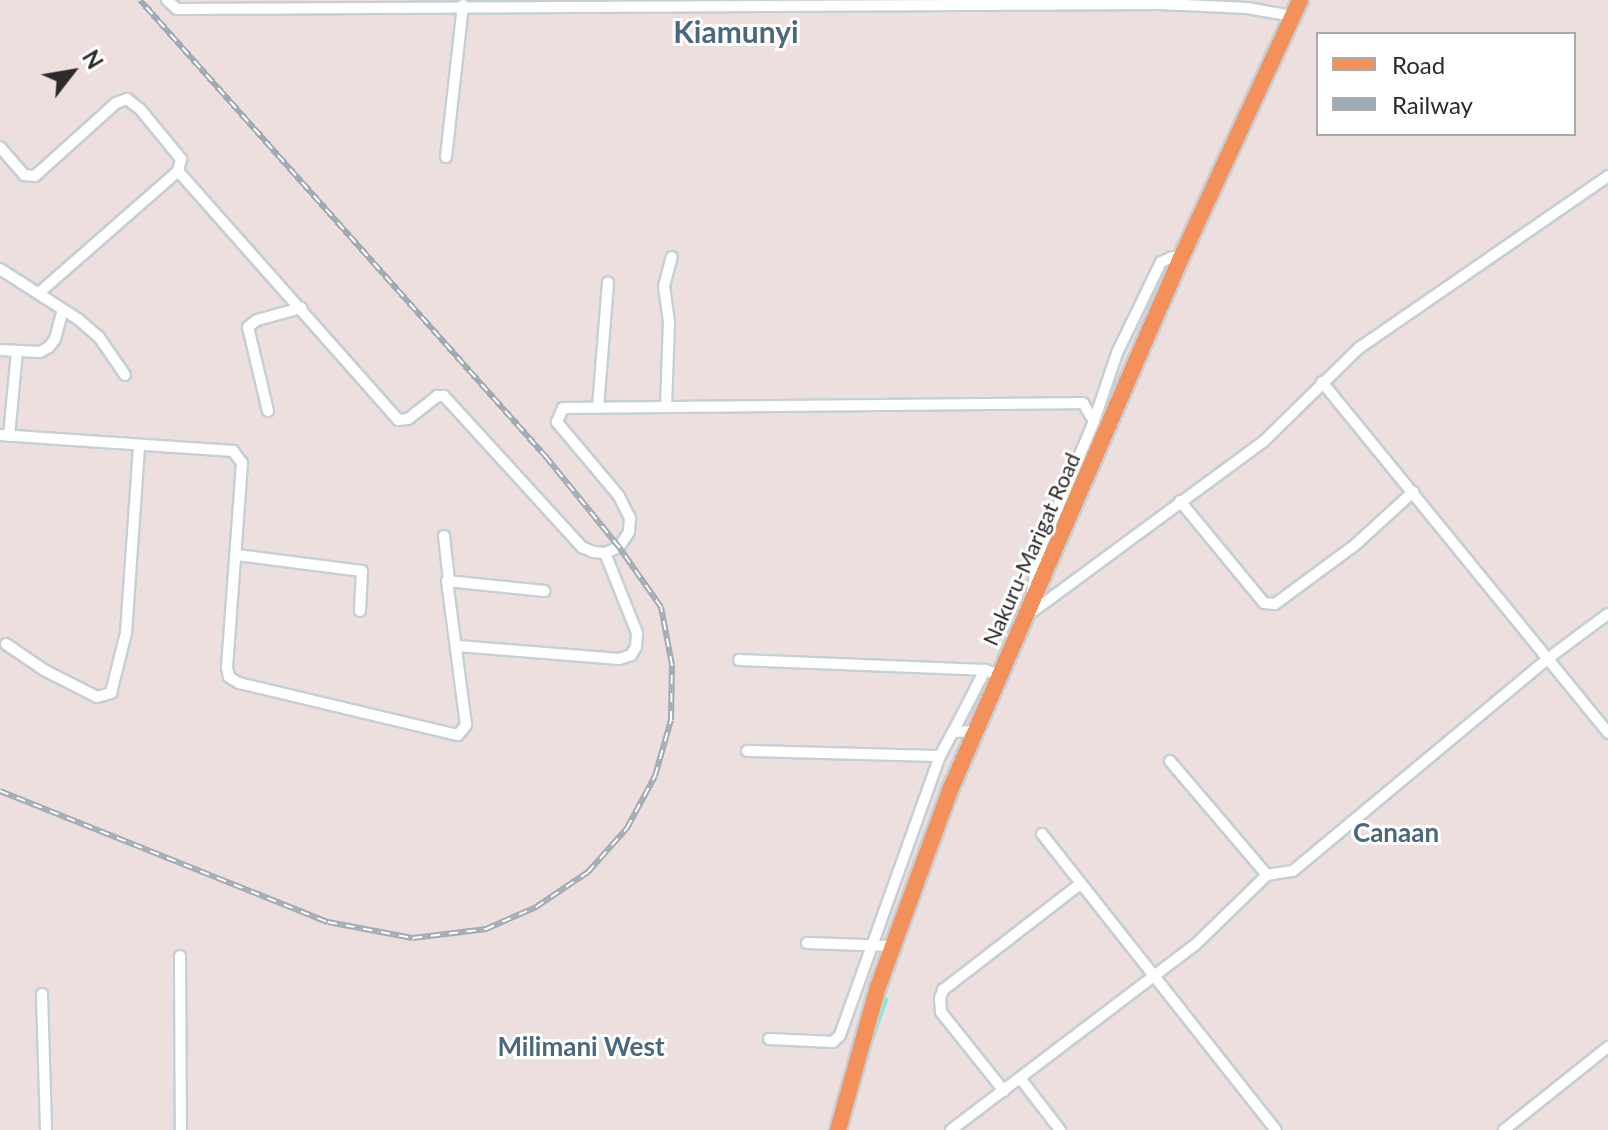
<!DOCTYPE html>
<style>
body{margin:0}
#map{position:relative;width:1608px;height:1130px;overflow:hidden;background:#eddfdd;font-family:Lato,sans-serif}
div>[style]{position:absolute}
.stream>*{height:3px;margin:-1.5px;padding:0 1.5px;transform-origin:1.5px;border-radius:1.5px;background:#6df2de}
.roads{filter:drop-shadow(2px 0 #c5cfd5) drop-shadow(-2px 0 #c5cfd5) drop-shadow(0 2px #c5cfd5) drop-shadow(0 -2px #c5cfd5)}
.minor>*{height:10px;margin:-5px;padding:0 5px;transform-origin:5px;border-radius:5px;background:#fff}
.primary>*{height:16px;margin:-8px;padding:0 8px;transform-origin:8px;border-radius:8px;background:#f4915a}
.rail>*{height:6px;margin-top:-3px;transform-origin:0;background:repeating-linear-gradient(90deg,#fff 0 9px,#9facb6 0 18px);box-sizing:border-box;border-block:2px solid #9facb6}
span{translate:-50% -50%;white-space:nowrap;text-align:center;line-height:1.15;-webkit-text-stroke:6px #fff;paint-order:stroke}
.street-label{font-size:22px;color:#2b2b2b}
.quarter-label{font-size:26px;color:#4a687d;font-weight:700}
.district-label{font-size:30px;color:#4a687d;font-weight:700}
.legend{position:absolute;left:1316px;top:32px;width:260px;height:104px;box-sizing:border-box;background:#fff;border:2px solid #aaa;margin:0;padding:10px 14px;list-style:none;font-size:24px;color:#2b2b2b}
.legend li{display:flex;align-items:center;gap:16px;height:40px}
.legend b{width:40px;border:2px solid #aaa}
.north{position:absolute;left:32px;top:32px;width:80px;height:80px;-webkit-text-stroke:6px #fff;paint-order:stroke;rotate:59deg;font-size:22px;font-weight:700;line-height:32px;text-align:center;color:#2b2b2b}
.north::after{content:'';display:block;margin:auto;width:28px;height:36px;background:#2b2b2b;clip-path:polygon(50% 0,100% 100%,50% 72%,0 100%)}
</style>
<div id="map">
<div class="stream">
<div style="left:870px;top:1045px;width:49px;rotate:-70.8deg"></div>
</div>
<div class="roads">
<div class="minor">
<div style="left:167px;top:0;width:13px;rotate:42deg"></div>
<div style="left:177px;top:9px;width:983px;rotate:-0.29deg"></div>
<div style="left:1160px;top:4px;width:87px;rotate:2.6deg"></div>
<div style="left:1247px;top:8px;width:47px;rotate:9.9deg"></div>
<div style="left:0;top:147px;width:37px;rotate:49deg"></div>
<div style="left:24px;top:175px;width:11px;rotate:5deg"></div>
<div style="left:35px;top:176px;width:109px;rotate:-42deg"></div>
<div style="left:116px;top:103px;width:12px;rotate:-20deg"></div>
<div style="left:127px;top:99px;width:16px;rotate:38deg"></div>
<div style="left:140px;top:109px;width:65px;rotate:50.6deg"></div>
<div style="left:181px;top:159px;width:12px;rotate:104deg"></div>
<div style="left:446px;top:157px;width:153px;rotate:-83.6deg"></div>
<div style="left:0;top:269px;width:93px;rotate:32.7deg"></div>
<div style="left:78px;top:319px;width:28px;rotate:41deg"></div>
<div style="left:99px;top:337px;width:46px;rotate:55.6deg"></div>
<div style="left:40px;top:292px;width:184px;rotate:-41.2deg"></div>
<div style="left:178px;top:171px;width:332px;rotate:48.5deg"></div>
<div style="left:398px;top:420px;width:10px;rotate:-6deg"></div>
<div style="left:408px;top:419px;width:37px;rotate:-38deg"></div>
<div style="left:437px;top:396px;width:7px"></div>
<div style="left:444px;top:396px;width:205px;rotate:47.6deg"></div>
<div style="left:582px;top:547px;width:12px;rotate:24deg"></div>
<div style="left:593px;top:552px;width:12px;rotate:5deg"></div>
<div style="left:605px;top:553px;width:15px;rotate:-23deg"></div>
<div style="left:619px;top:547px;width:18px;rotate:-56deg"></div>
<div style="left:629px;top:532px;width:14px;rotate:-86deg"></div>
<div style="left:630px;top:518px;width:25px;rotate:-117deg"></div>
<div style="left:619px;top:496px;width:97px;rotate:-130deg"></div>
<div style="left:557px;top:422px;width:15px;rotate:-67deg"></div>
<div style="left:563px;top:408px;width:520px;rotate:-0.55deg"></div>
<div style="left:1083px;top:403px;width:21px;rotate:59deg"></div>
<div style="left:0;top:350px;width:40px;rotate:2.9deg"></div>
<div style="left:40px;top:352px;width:10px;rotate:-29deg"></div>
<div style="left:49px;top:347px;width:10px;rotate:-53deg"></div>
<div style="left:55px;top:339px;width:30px;rotate:-75deg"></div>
<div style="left:1322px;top:382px;width:453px;rotate:50.8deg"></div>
<div style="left:598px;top:407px;width:125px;rotate:-85.4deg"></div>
<div style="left:666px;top:407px;width:85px;rotate:-88deg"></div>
<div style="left:669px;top:322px;width:36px;rotate:-98deg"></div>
<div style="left:664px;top:286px;width:30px;rotate:-75deg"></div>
<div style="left:268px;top:411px;width:86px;rotate:-103.4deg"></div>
<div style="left:248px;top:327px;width:11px;rotate:-38deg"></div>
<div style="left:257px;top:320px;width:46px;rotate:-15.3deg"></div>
<div style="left:0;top:435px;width:234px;rotate:3.9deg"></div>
<div style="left:233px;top:451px;width:15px;rotate:53deg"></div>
<div style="left:242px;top:463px;width:205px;rotate:94.2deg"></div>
<div style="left:227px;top:667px;width:10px;rotate:79deg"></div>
<div style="left:229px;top:677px;width:12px;rotate:31deg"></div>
<div style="left:239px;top:683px;width:225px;rotate:13.4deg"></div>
<div style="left:458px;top:735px;width:13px;rotate:-51deg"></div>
<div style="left:466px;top:725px;width:145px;rotate:-97.5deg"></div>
<div style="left:447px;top:581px;width:98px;rotate:5.9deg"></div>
<div style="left:9px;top:436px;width:85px;rotate:-84.6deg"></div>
<div style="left:1180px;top:501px;width:132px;rotate:50.5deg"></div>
<div style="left:1264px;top:603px;width:11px;rotate:5deg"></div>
<div style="left:1275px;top:604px;width:99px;rotate:-36.4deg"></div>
<div style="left:1355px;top:545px;width:79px;rotate:-42.4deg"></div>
<div style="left:444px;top:536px;width:44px;rotate:83.5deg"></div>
<div style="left:237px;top:555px;width:126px;rotate:7.3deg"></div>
<div style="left:362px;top:571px;width:40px;rotate:92.9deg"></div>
<div style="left:1032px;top:592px;width:41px;rotate:-80.1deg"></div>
<div style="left:1039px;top:552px;width:142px;rotate:-67.2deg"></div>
<div style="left:1094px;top:421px;width:72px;rotate:-71.3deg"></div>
<div style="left:1117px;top:353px;width:101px;rotate:-64.2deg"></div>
<div style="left:1161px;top:262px;width:13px;rotate:-23deg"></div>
<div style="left:1173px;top:257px;width:8px;rotate:23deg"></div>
<div style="left:1028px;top:615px;width:292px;rotate:-36.4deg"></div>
<div style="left:1263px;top:442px;width:134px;rotate:-44.4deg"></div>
<div style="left:1359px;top:348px;width:303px;rotate:-34.6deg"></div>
<div style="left:6px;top:644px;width:46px;rotate:34.4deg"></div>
<div style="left:44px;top:670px;width:59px;rotate:27deg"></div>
<div style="left:97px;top:697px;width:15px;rotate:-16deg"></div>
<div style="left:111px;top:693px;width:62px;rotate:-76deg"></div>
<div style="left:126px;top:633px;width:188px;rotate:-86deg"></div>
<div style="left:458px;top:646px;width:162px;rotate:4.6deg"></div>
<div style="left:619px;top:659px;width:13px;rotate:-18deg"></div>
<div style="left:631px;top:655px;width:9px;rotate:-58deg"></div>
<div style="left:636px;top:647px;width:14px;rotate:-86deg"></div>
<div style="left:637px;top:633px;width:86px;rotate:-111.8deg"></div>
<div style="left:739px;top:660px;width:246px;rotate:2.3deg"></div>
<div style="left:985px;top:670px;width:15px;rotate:20deg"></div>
<div style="left:953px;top:732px;width:70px;rotate:-62.7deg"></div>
<div style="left:747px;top:751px;width:193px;rotate:1.5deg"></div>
<div style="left:1170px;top:761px;width:150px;rotate:49.6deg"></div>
<div style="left:1042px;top:834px;width:377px;rotate:51.7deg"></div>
<div style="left:807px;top:943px;width:85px;rotate:2deg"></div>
<div style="left:180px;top:956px;width:174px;rotate:89.7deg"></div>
<div style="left:42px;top:994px;width:136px;rotate:88.3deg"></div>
<div style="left:769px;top:1039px;width:64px;rotate:2.7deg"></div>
<div style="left:833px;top:1042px;width:10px;rotate:-45deg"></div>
<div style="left:840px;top:1035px;width:296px;rotate:-70.3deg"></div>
<div style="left:940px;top:756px;width:27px;rotate:-62deg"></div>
<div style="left:953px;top:732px;width:21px;rotate:-3deg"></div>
<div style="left:1020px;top:1078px;width:66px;rotate:52.4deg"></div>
<div style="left:1004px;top:1091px;width:101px;rotate:-128.6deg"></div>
<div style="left:941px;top:1012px;width:14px;rotate:-94deg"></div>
<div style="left:940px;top:998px;width:9px;rotate:-69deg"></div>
<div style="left:943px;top:990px;width:173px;rotate:-37.7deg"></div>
<div style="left:951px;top:1130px;width:306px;rotate:-37.2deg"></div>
<div style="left:1195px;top:945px;width:100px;rotate:-44.2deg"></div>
<div style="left:1267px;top:875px;width:26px;rotate:-9deg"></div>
<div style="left:1293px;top:871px;width:334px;rotate:-39.8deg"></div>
<div style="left:1550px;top:657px;width:72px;rotate:-36.6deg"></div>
<div style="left:1504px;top:1130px;width:133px;rotate:-38.6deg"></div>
</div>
<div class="primary">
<div style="left:838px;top:1130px;width:148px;rotate:-74.4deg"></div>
<div style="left:878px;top:987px;width:212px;rotate:-69.9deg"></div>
<div style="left:951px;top:788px;width:576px;rotate:-66.55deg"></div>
<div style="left:1180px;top:260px;width:286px;rotate:-65.2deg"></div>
</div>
</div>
<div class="rail">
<div style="left:0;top:791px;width:353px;rotate:21.8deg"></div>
<div style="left:328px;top:922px;width:86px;rotate:10.7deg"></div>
<div style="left:413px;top:938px;width:74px;rotate:-7deg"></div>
<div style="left:486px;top:929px;width:55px;rotate:-23.7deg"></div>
<div style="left:536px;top:907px;width:63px;rotate:-33.9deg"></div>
<div style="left:588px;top:872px;width:59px;rotate:-48.4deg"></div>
<div style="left:627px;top:828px;width:59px;rotate:-61.7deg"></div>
<div style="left:655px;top:776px;width:58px;rotate:-74.1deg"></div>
<div style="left:671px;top:720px;width:55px;rotate:-89deg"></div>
<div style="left:672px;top:665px;width:59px;rotate:-100.7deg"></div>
<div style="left:661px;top:607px;width:73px;rotate:-125deg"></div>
<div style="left:619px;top:547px;width:114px;rotate:-129deg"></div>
<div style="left:547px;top:458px;width:613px;rotate:-131.63deg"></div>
</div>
<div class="street-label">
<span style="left:1031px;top:549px;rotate:-66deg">Nakuru-Marigat Road</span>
</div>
<div class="quarter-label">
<span style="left:1396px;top:833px">Canaan</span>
<span style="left:581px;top:1047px">Milimani West</span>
</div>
<div class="district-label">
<span style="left:736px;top:31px">Kiamunyi</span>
</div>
<ul class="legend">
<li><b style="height:10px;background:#f4915a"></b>Road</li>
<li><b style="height:10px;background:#9facb6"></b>Railway</li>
</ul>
<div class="north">N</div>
</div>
